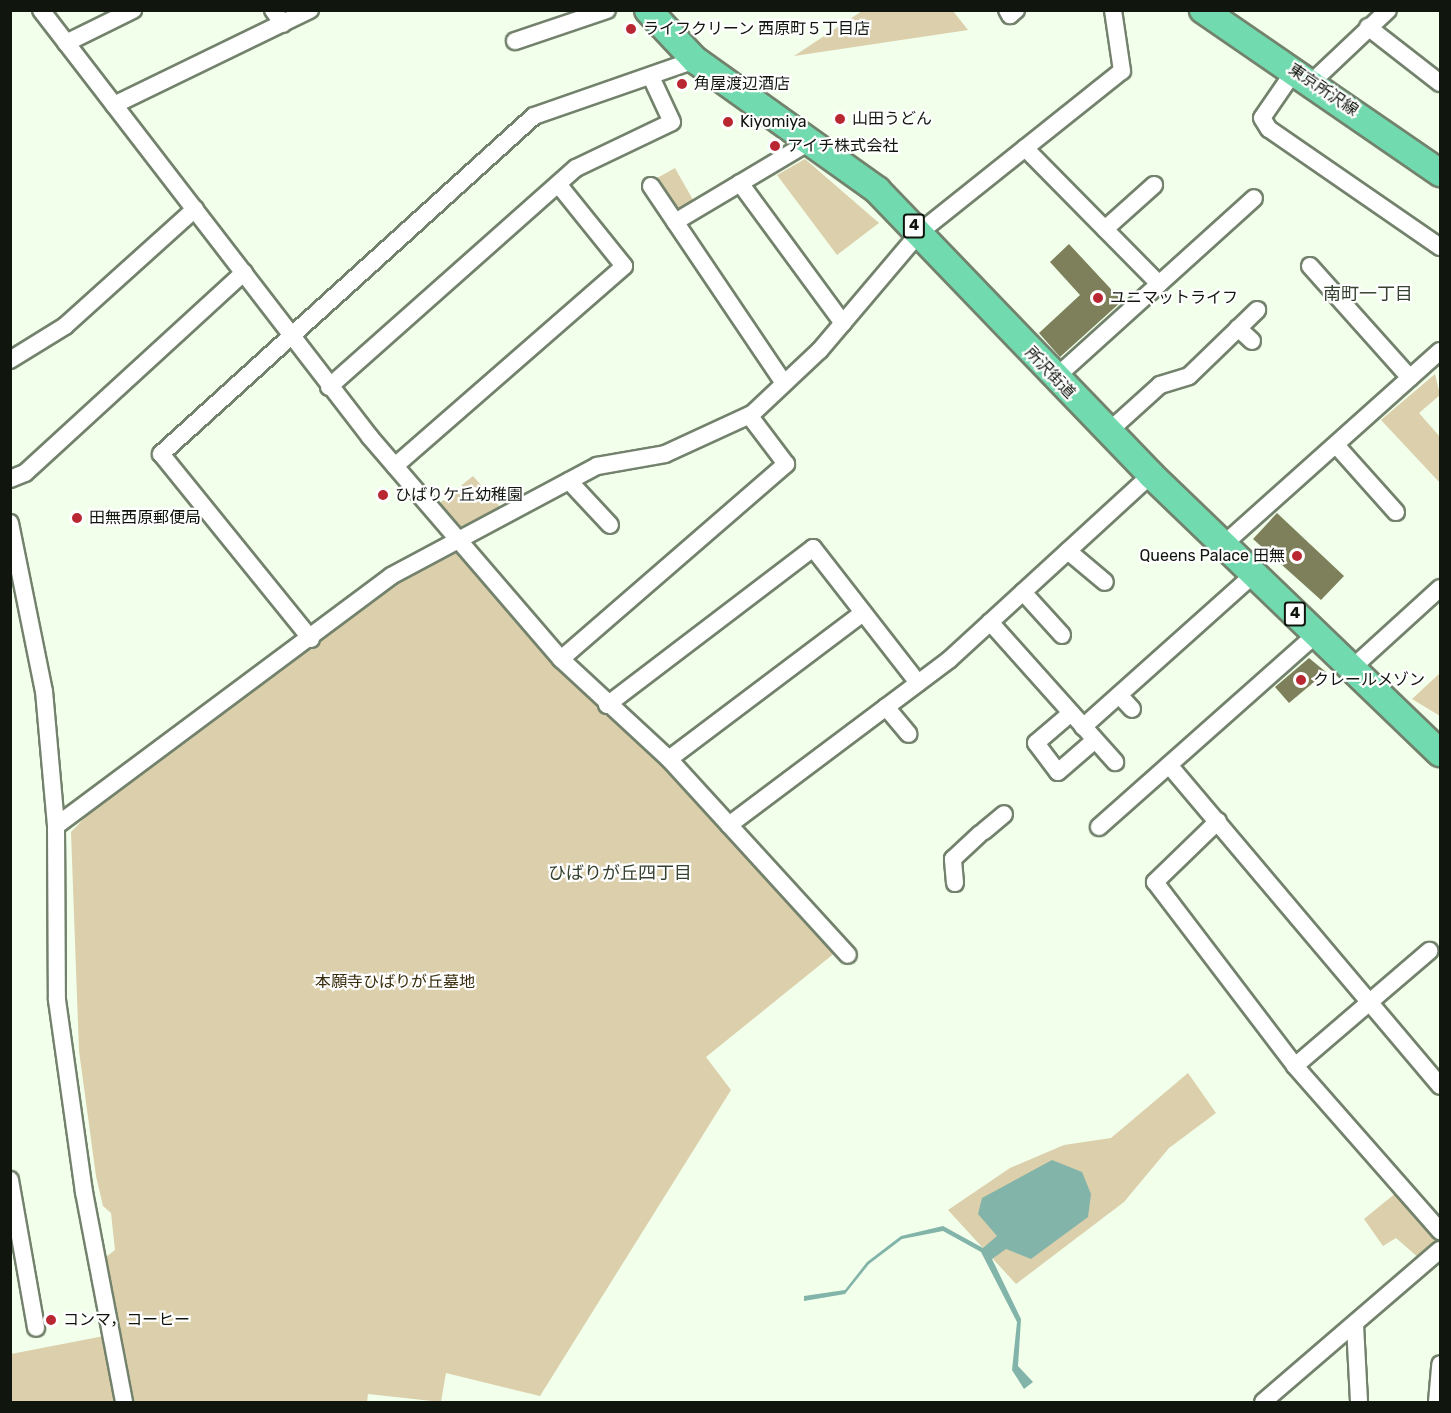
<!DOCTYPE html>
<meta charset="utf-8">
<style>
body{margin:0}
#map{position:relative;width:1451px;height:1413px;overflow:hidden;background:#f1ffeb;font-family:Rubik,"Noto Sans JP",sans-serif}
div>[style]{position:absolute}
.green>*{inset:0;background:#dccfab}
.water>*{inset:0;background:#83b4a9}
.building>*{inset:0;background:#7d805a}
.roads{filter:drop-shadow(2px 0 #73826c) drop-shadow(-2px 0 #73826c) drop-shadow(0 2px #73826c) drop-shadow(0 -2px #73826c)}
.minor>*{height:16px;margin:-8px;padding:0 8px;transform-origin:8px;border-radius:8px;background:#fff}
.primary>*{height:26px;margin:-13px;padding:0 13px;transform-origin:13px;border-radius:13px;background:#71dbaf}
.dots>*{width:16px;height:16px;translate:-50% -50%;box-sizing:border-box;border:3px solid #fff;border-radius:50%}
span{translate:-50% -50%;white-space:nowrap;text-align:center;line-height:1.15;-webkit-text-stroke:4.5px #fff;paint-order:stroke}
.shield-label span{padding:2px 4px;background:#fff;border:2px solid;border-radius:4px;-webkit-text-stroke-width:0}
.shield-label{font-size:15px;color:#10150d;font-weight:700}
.poi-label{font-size:16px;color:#10150d}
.left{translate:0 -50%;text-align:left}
.right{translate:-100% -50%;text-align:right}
.street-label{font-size:16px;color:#10150d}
.park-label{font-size:16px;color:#372c0b}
.neighbourhood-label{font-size:18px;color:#36422f}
.frame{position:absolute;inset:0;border:12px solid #10150d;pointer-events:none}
</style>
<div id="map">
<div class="green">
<div style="clip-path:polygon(862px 11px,953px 11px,968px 30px,794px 56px)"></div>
<div style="clip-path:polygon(805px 159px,879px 223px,837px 255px,777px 175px)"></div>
<div style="clip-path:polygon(675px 168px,697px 207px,676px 219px,650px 182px)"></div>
<div style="clip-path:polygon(1435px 374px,1440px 395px,1419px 413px,1440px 437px,1440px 483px,1381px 420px)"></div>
<div style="clip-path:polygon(473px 476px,503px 510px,463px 534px,436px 506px)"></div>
<div style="clip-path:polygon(458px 545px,836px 952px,706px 1057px,731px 1090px,540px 1396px,446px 1373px,441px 1402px,368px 1394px,367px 1402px,124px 1402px,103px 1259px,115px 1250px,111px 1213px,103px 1206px,96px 1176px,79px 1051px,71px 832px,94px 808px,322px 639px,364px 602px)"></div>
<div style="clip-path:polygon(1440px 673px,1440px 716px,1412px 699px)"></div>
<div style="clip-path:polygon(1188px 1073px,1216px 1113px,1169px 1148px,1124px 1202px,1016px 1284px,948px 1210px,1010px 1168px,1064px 1145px,1111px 1138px)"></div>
<div style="clip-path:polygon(1397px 1192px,1440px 1242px,1420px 1259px,1396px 1238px,1383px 1246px,1364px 1219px)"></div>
<div style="clip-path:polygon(104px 1336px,116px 1402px,11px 1402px,11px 1354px)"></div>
</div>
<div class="water">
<div style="clip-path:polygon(1052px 1160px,1082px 1172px,1091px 1194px,1088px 1217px,1031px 1259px,1006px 1249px,992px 1259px,1021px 1319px,1018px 1366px,1033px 1382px,1024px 1389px,1012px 1370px,1017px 1322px,981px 1252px,943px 1231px,902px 1239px,869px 1264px,845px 1294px,804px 1301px,804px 1296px,845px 1290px,867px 1262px,901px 1236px,943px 1226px,983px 1248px,997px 1236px,978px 1214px,982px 1198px)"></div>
</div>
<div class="building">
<div style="clip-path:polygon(1069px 244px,1122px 301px,1060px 357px,1039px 333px,1080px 295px,1050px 262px)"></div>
<div style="clip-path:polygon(1277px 513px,1344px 576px,1321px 600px,1253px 539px)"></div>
<div style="clip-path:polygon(1309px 658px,1326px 672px,1289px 703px,1275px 687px)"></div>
</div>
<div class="roads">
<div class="minor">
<div style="left:41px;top:10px;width:539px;rotate:52.39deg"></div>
<div style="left:370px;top:437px;width:293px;rotate:49.3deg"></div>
<div style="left:561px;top:659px;width:147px;rotate:42.8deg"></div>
<div style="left:669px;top:759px;width:265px;rotate:47.6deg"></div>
<div style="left:273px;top:10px;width:17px;rotate:54deg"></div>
<div style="left:1007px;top:10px;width:6px;rotate:59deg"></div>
<div style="left:1010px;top:15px;width:8px;rotate:-40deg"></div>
<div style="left:1368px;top:27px;width:91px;rotate:37.9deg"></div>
<div style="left:515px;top:41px;width:97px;rotate:-18.6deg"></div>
<div style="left:66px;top:43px;width:75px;rotate:-26.2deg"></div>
<div style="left:1295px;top:70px;width:58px;rotate:124.5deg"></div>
<div style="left:1262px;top:118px;width:13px;rotate:58deg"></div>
<div style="left:1269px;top:129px;width:208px;rotate:34.6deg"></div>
<div style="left:1313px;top:81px;width:103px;rotate:-43.4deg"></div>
<div style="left:114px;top:105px;width:218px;rotate:-25.9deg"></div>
<div style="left:1025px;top:148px;width:191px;rotate:45.4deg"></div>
<div style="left:740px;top:183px;width:174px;rotate:53.7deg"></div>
<div style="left:651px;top:186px;width:236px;rotate:56deg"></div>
<div style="left:675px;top:222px;width:158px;rotate:-30.8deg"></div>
<div style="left:1105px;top:229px;width:66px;rotate:-41.9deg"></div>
<div style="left:1310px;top:266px;width:150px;rotate:48.2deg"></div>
<div style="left:1238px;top:328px;width:19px;rotate:43deg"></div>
<div style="left:10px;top:360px;width:65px;rotate:-31.7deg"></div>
<div style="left:65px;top:326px;width:175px;rotate:-42deg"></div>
<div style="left:1055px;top:378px;width:268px;rotate:-42.1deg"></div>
<div style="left:329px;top:387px;width:330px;rotate:-41.6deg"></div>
<div style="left:576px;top:168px;width:106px;rotate:-25.6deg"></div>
<div style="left:672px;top:122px;width:50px;rotate:-115deg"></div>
<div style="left:1108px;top:432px;width:70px;rotate:-42.1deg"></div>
<div style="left:1160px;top:385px;width:30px;rotate:-17deg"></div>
<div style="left:1189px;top:376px;width:95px;rotate:-44.1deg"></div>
<div style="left:1336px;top:445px;width:90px;rotate:48.2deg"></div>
<div style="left:395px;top:466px;width:304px;rotate:-41.1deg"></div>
<div style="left:624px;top:266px;width:105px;rotate:-128.8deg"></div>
<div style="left:10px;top:479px;width:16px;rotate:-22deg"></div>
<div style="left:25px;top:473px;width:297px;rotate:-42.5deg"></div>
<div style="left:569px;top:481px;width:60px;rotate:47deg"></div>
<div style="left:10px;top:523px;width:171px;rotate:78.6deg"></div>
<div style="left:44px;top:691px;width:136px;rotate:84.9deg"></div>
<div style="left:56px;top:826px;width:174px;rotate:89.7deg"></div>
<div style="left:57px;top:1000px;width:194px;rotate:82deg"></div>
<div style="left:84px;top:1192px;width:214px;rotate:79.2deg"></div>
<div style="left:1223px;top:545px;width:291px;rotate:-41.8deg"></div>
<div style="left:1068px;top:551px;width:48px;rotate:40deg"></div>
<div style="left:1023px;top:592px;width:58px;rotate:47.8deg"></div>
<div style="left:990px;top:622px;width:188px;rotate:48.2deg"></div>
<div style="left:311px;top:639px;width:238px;rotate:-129deg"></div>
<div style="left:161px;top:454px;width:503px;rotate:-42.18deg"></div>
<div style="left:534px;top:116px;width:170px;rotate:-19.2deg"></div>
<div style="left:561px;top:659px;width:298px;rotate:-40.9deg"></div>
<div style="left:786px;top:464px;width:61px;rotate:-127.1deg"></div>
<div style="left:1351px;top:669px;width:120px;rotate:-42.3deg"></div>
<div style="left:1119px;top:695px;width:19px;rotate:47deg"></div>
<div style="left:607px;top:705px;width:259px;rotate:-37.3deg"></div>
<div style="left:813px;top:548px;width:171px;rotate:52.1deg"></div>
<div style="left:886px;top:707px;width:35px;rotate:50deg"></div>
<div style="left:1071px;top:713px;width:46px;rotate:139.4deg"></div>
<div style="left:1036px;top:743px;width:36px;rotate:53deg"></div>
<div style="left:1058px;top:772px;width:49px;rotate:-40.9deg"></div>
<div style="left:1083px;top:727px;width:229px;rotate:-41.8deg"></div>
<div style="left:669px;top:759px;width:243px;rotate:-37deg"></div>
<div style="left:1169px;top:765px;width:420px;rotate:49.8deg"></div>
<div style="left:1218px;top:821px;width:88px;rotate:135.9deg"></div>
<div style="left:1155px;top:882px;width:231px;rotate:52.7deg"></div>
<div style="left:1295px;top:1066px;width:220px;rotate:48.7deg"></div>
<div style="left:729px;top:825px;width:276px;rotate:-36.9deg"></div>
<div style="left:950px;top:659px;width:273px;rotate:-42.5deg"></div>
<div style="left:56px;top:826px;width:418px;rotate:-36.7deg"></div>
<div style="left:391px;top:576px;width:234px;rotate:-28.1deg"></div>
<div style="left:597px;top:466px;width:69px;rotate:-10deg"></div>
<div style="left:665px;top:454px;width:96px;rotate:-24.7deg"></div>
<div style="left:752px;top:414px;width:93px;rotate:-43.3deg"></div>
<div style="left:820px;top:350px;width:155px;rotate:-49.7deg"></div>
<div style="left:920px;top:232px;width:258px;rotate:-38.6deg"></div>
<div style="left:1122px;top:71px;width:62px;rotate:-98.4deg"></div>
<div style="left:1099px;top:827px;width:290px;rotate:-41.6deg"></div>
<div style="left:984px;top:831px;width:26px;rotate:-40deg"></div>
<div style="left:955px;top:883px;width:24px;rotate:-95deg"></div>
<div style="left:953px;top:859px;width:37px;rotate:-43deg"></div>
<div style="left:1295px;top:1066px;width:177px;rotate:-40.6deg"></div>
<div style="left:10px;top:1180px;width:150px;rotate:80deg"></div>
<div style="left:1355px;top:1325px;width:77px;rotate:87deg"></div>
<div style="left:1263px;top:1402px;width:233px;rotate:-40.7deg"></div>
<div style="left:1437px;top:1402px;width:38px;rotate:-85deg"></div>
</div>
<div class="primary">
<div style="left:648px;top:10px;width:69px;rotate:46.8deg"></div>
<div style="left:695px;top:60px;width:224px;rotate:35.5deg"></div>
<div style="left:877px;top:190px;width:395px;rotate:46.1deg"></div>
<div style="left:1151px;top:475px;width:401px;rotate:43.9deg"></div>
<div style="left:1203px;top:10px;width:288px;rotate:34.5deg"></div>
</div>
</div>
<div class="dots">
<div style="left:631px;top:29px;background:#b92832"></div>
<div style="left:682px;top:84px;background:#b92832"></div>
<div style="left:840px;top:119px;background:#b92832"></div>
<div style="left:728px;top:122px;background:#b92832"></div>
<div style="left:775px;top:146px;background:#b92832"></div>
<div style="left:1098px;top:298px;background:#b92832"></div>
<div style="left:383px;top:495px;background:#b92832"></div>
<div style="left:77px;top:518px;background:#b92832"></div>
<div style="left:1297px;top:556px;background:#b92832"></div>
<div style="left:1301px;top:680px;background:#b92832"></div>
<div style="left:51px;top:1320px;background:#b92832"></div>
</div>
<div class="shield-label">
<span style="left:914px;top:226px">4</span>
<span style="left:1295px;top:614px">4</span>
</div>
<div class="poi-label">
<span class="left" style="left:643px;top:29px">ライフクリーン 西原町５丁目店</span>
<span class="left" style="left:694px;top:84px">角屋渡辺酒店</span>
<span class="left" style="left:852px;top:119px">山田うどん</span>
<span class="left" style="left:740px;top:122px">Kiyomiya</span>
<span class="left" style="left:787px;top:146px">アイチ株式会社</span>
<span class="left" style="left:1110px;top:298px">ユニマットライフ</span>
<span class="left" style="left:395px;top:495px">ひばりケ丘幼稚園</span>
<span class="left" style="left:89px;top:518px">田無西原郵便局</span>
<span class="right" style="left:1285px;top:556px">Queens Palace 田無</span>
<span class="left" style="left:1313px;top:680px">クレールメゾン</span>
<span class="left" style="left:63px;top:1320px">コンマ，コーヒー</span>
</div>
<div class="street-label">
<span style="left:1323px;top:90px;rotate:34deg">東京所沢線</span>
<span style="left:1050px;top:373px;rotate:46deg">所沢街道</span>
</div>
<div class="park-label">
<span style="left:395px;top:982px">本願寺ひばりが丘墓地</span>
</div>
<div class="neighbourhood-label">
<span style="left:1368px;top:294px">南町一丁目</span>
<span style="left:620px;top:873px">ひばりが丘四丁目</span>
</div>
<div class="frame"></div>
</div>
